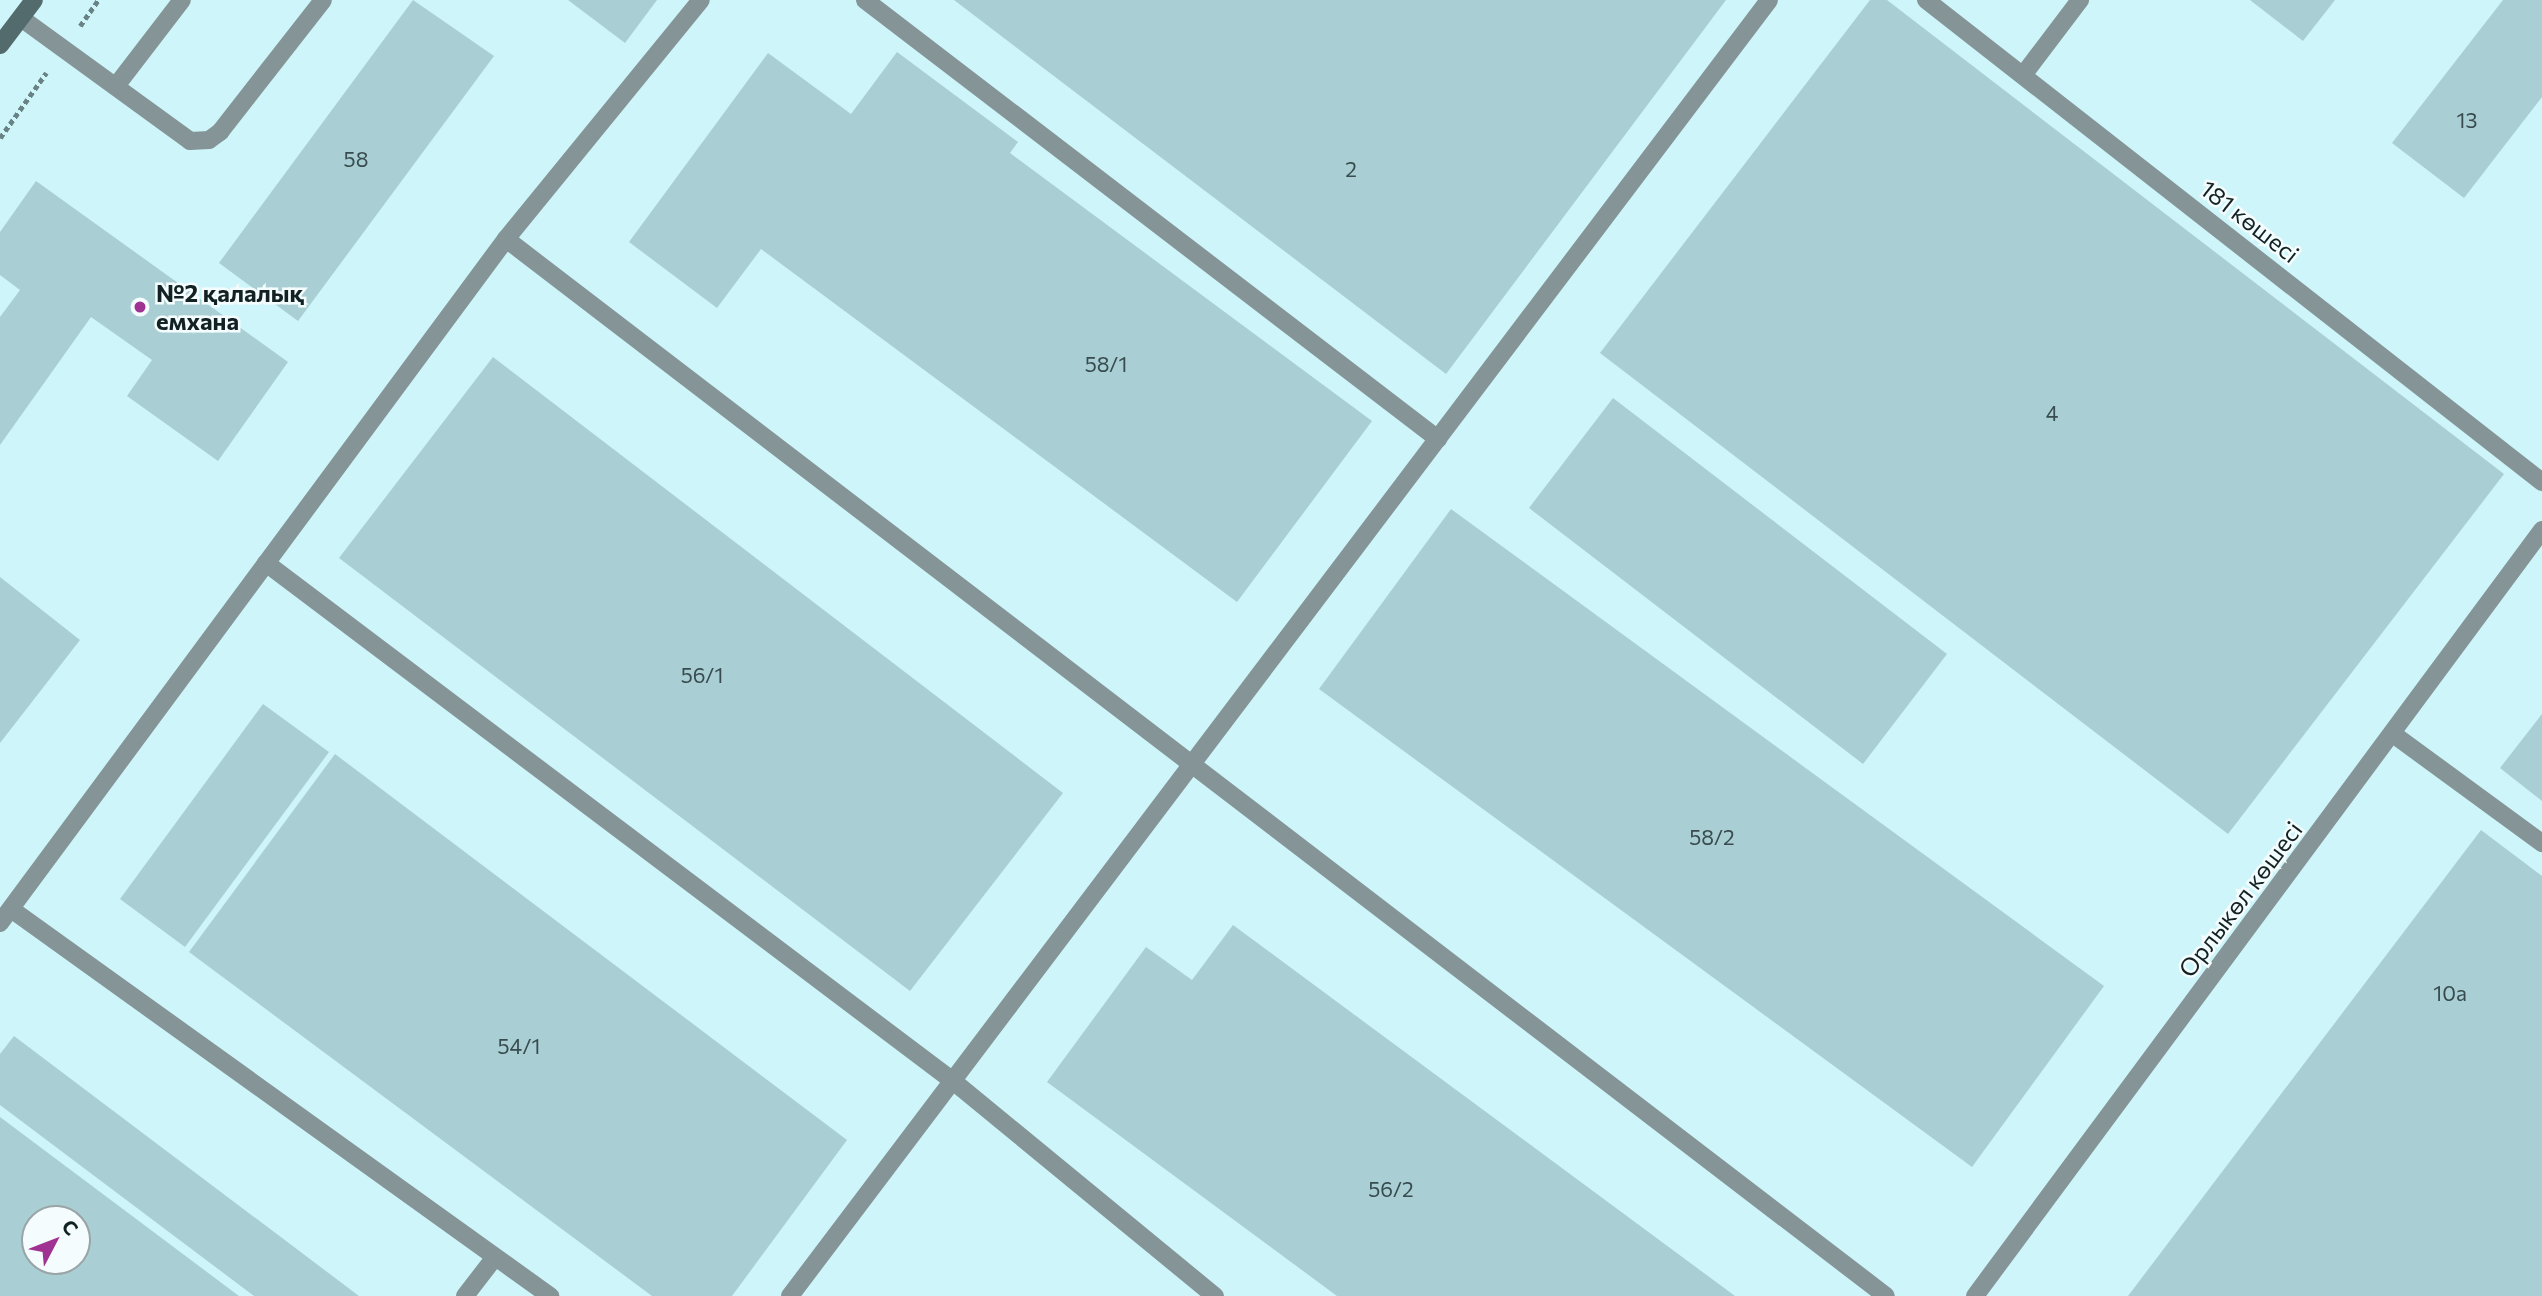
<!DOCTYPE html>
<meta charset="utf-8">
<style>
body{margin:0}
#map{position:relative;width:2542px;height:1296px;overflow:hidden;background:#cef5fa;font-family:Commissioner,sans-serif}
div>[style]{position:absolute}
.building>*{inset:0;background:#a9cfd4}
.path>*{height:4.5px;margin-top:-2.25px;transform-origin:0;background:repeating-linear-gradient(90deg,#688285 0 5px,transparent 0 8.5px)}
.lane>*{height:18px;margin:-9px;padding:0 9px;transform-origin:9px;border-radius:9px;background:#859597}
.street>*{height:18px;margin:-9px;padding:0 9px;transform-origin:9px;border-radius:9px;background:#859597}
.secondary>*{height:18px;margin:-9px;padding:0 9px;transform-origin:9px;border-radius:9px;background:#546b6e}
.dots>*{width:19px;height:19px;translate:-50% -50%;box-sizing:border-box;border:4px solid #f4fcfd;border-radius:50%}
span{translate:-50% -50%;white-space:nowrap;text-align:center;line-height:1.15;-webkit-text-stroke:5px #f4fcfd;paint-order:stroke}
.number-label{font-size:21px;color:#384c4f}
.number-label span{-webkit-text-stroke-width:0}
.street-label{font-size:24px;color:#122123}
.poi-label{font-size:24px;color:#122123;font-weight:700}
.left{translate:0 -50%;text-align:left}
.north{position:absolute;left:21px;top:1205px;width:70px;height:70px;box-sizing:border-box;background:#f4fcfd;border:2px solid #9aa4a6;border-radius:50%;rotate:48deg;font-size:19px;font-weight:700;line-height:28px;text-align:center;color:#122123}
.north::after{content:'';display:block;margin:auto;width:24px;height:32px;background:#a03291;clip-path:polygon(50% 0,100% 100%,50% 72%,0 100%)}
</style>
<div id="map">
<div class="building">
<div style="clip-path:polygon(413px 0,494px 56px,298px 321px,219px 263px)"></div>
<div style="clip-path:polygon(568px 0,657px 0,625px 43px)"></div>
<div style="clip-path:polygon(954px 0,1726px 0,1446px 374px)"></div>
<div style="clip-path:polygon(1870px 0,1887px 0,2504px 474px,2228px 834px,1600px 353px)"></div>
<div style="clip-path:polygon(2250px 0,2335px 0,2303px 41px)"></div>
<div style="clip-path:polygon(2503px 0,2542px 0,2542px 97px,2464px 198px,2392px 143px)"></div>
<div style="clip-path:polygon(897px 52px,1018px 142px,1010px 153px,1372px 421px,1237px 602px,761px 249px,717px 308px,629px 242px,768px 53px,851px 114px)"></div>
<div style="clip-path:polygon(36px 181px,288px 362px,218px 461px,127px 396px,152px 360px,91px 317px,0 445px,0 317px,20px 290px,0 275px,0 232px)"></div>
<div style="clip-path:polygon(493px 357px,1063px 793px,910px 991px,339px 558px)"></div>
<div style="clip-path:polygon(1613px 398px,1947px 654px,1863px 764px,1529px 508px)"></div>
<div style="clip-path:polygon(1451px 509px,2104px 986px,1972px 1167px,1319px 689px)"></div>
<div style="clip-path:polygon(0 577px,80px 640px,0 743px)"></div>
<div style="clip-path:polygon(263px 704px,329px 752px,185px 947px,120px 899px)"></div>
<div style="clip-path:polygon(2542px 714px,2542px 801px,2500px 768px)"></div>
<div style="clip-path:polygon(335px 754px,847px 1140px,732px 1296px,652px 1296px,189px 952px)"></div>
<div style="clip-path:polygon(2481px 830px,2542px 876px,2542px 1296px,2128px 1296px)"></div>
<div style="clip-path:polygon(1233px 925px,1735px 1296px,1337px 1296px,1047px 1082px,1146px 947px,1192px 980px)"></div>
<div style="clip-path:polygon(14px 1036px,359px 1296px,254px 1296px,0 1105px,0 1054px)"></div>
<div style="clip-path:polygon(evenodd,0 1117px,239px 1296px,0 1296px,0 1117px,35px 1219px,77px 1219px,77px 1261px,35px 1261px,35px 1219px)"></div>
</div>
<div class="path">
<div style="left:80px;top:26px;width:32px;rotate:-55deg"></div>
<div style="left:0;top:138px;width:80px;rotate:-54.7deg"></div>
</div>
<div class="lane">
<div style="left:865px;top:0;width:722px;rotate:37.46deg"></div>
<div style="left:21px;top:18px;width:209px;rotate:36deg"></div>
<div style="left:190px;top:141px;width:19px;rotate:-3deg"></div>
<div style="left:209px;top:140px;width:14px;rotate:-36deg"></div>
<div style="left:220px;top:132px;width:167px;rotate:-52deg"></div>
<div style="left:2024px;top:74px;width:93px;rotate:-52.9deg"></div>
<div style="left:116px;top:86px;width:108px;rotate:-52.5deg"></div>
<div style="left:506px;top:239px;width:1738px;rotate:37.45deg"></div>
<div style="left:266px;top:563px;width:860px;rotate:37.02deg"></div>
<div style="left:953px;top:1081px;width:339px;rotate:39.4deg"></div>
<div style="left:2393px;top:734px;width:185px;rotate:36.2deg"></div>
<div style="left:11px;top:909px;width:664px;rotate:35.68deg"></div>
<div style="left:0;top:923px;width:851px;rotate:-53.51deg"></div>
<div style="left:506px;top:239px;width:308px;rotate:-50.8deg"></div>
<div style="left:465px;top:1296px;width:49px;rotate:-52.4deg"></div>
<div style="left:790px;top:1296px;width:1624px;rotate:-52.93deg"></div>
</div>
<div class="street">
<div style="left:1926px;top:0;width:782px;rotate:38.04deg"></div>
<div style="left:1975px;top:1296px;width:953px;rotate:-53.49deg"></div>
</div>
<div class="secondary">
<div style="left:0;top:45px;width:56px;rotate:-52.9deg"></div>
</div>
<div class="dots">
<div style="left:140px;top:307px;background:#a03291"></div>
</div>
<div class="number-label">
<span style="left:2467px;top:120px">13</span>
<span style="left:356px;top:159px">58</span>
<span style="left:1351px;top:169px">2</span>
<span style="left:1106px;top:364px">58/1</span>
<span style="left:2052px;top:413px">4</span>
<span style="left:702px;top:675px">56/1</span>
<span style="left:1712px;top:837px">58/2</span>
<span style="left:2450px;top:993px">10а</span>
<span style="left:519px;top:1046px">54/1</span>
<span style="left:1391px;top:1189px">56/2</span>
</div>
<div class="street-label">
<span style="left:2250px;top:221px;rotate:38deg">181 көшесі</span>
<span style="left:2240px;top:899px;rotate:-53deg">Орлыкөл көшесі</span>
</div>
<div class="poi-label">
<span class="left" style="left:156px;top:307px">№2 қалалық<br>емхана</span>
</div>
<div class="north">С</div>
</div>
